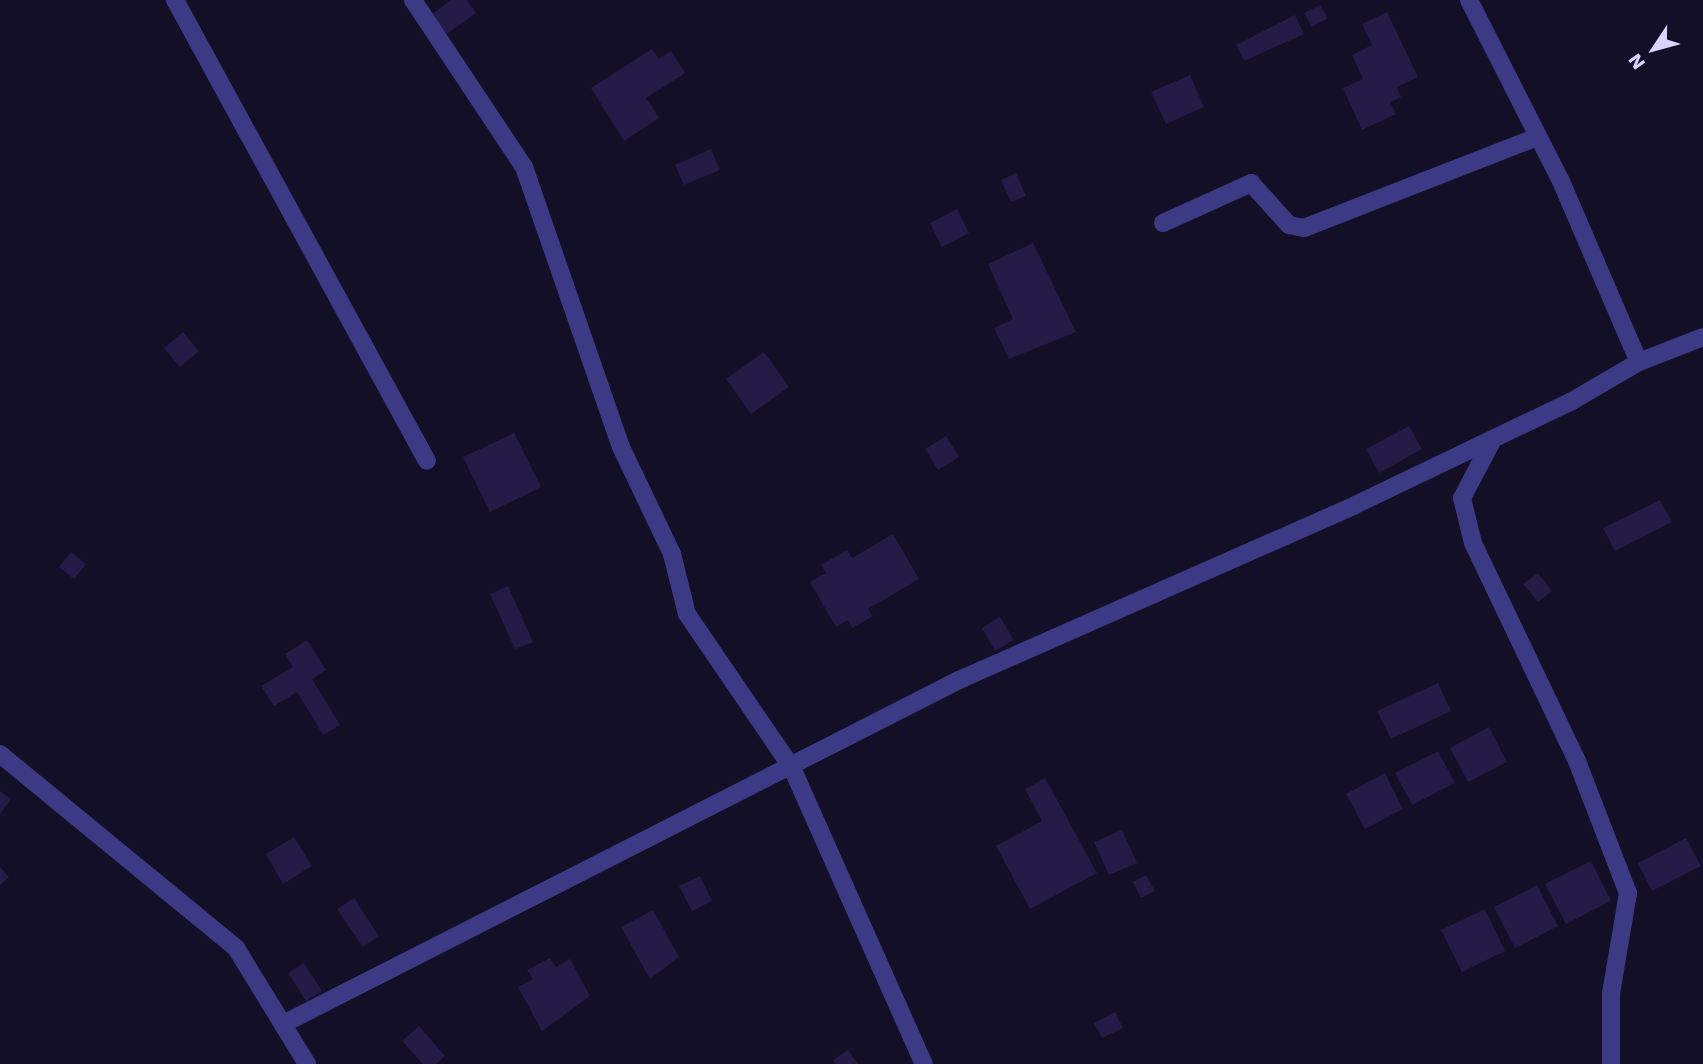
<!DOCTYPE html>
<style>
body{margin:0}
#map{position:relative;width:1703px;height:1064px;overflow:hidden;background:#130f26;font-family:"Work Sans",sans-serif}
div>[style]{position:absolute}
.building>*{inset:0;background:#241b47}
.minor>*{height:18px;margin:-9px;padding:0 9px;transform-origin:9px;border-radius:9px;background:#3d3a85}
span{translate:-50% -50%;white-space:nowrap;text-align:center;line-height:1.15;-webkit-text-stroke:7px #130f26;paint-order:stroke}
.north{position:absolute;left:1619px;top:14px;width:70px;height:70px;-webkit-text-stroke:5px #130f26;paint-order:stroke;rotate:234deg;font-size:19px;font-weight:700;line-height:28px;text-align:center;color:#d9d4ff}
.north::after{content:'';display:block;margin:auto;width:24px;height:32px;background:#d9d4ff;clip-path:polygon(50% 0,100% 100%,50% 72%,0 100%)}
</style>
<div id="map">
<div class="building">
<div style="clip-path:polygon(451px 0,467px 0,476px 13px,447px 34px,432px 14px)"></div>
<div style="clip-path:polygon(1320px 5px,1328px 18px,1312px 27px,1304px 13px)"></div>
<div style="clip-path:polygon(1387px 12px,1418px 77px,1397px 87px,1401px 97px,1390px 102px,1396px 114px,1362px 130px,1343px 88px,1363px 79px,1352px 55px,1372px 45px,1362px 24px)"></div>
<div style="clip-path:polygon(1295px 15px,1304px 34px,1244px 61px,1236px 45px)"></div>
<div style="clip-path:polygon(652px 49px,659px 59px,671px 51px,685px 73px,646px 98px,659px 118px,624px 141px,591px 88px)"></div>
<div style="clip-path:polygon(1190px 75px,1204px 107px,1166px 124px,1151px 92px)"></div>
<div style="clip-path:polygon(711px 149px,720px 170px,684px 185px,675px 165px)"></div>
<div style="clip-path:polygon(1016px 173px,1026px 196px,1011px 202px,1001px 180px)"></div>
<div style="clip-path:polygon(957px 209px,969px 233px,942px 247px,930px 223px)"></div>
<div style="clip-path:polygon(1033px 243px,1076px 332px,1009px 359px,994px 328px,1013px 319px,988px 264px)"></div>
<div style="clip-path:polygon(183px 332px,199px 351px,180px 367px,164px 348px)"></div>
<div style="clip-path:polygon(764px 352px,789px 387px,751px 414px,726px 379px)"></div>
<div style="clip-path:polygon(1409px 426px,1422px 449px,1379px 473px,1366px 449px)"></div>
<div style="clip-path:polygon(514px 433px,541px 487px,490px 512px,463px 457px)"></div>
<div style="clip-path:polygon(946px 436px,959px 457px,938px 470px,925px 449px)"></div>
<div style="clip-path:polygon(1660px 500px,1672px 522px,1615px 551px,1603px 528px)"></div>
<div style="clip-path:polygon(893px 534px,919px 579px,868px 609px,873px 616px,852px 628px,848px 620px,836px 627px,810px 582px,826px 573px,821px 565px,847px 550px,852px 558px)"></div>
<div style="clip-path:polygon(71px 552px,86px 564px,74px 579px,59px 567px)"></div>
<div style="clip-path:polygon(1538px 573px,1552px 591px,1538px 602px,1523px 584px)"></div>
<div style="clip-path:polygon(508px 586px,533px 642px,515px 649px,490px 594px)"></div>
<div style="clip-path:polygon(1000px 617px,1014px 640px,995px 651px,982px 628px)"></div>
<div style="clip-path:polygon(307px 640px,326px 670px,312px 679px,340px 725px,323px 735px,297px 692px,274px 706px,261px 686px,293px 667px,285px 654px)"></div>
<div style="clip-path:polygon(1438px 683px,1451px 711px,1391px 739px,1377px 711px)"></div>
<div style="clip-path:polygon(1489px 727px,1507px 762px,1468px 782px,1450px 748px)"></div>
<div style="clip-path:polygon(1438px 751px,1455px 783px,1412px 805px,1395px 773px)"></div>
<div style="clip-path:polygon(1385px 773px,1403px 809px,1365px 829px,1346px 794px)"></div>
<div style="clip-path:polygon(1045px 778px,1097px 873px,1030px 909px,996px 846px,1042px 821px,1025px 789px)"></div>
<div style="clip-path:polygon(0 791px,11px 799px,0 814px)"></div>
<div style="clip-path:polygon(1122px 830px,1137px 863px,1109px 875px,1094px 842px)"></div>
<div style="clip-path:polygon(294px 837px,312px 866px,283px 884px,266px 854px)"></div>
<div style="clip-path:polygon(1686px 838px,1701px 866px,1652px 891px,1638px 863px)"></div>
<div style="clip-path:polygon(1591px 861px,1611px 901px,1566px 924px,1545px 884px)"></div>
<div style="clip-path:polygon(0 867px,9px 877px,0 885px)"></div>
<div style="clip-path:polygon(1146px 875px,1155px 891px,1141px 898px,1133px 882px)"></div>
<div style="clip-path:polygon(700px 876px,712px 901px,692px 911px,679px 886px)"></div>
<div style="clip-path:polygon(1537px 885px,1558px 926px,1515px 948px,1494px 907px)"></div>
<div style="clip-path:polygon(354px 898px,379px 936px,363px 947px,337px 909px)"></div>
<div style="clip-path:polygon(1485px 909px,1505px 951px,1462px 972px,1441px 930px)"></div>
<div style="clip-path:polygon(653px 910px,679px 957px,650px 979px,621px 927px)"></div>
<div style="clip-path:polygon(550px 958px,556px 967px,570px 959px,590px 996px,542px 1031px,518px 987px,533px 979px,527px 970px)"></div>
<div style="clip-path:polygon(304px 963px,322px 991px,306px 1001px,288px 973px)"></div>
<div style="clip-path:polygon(1115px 1012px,1123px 1028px,1102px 1038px,1094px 1023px)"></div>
<div style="clip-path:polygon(419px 1026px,445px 1056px,436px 1064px,423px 1064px,402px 1041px)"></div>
<div style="clip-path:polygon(848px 1050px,858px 1064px,835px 1064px,833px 1060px)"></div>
</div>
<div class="minor">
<div style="left:175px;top:0;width:525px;rotate:61.34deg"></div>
<div style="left:413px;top:0;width:201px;rotate:56.4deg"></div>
<div style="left:524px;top:167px;width:296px;rotate:70.9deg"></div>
<div style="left:621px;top:447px;width:119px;rotate:64.5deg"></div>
<div style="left:672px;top:554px;width:62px;rotate:76deg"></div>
<div style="left:687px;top:614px;width:186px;rotate:55.7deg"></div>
<div style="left:792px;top:768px;width:324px;rotate:66deg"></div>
<div style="left:1469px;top:0;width:201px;rotate:63.1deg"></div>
<div style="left:1560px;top:179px;width:199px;rotate:66.7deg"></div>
<div style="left:1163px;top:223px;width:97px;rotate:-24.4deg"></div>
<div style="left:1251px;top:183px;width:57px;rotate:47.9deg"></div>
<div style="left:1289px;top:225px;width:15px;rotate:11deg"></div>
<div style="left:1304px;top:228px;width:250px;rotate:-21.3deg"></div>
<div style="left:1491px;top:443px;width:62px;rotate:117.8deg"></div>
<div style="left:1462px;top:498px;width:46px;rotate:76.3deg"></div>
<div style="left:1473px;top:543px;width:242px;rotate:64.5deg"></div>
<div style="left:1577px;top:761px;width:142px;rotate:68.9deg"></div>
<div style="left:1628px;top:893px;width:101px;rotate:99.6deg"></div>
<div style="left:1611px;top:993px;width:71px;rotate:90deg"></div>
<div style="left:0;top:754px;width:306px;rotate:39.4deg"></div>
<div style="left:236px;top:948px;width:136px;rotate:58.5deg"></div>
<div style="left:285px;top:1023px;width:756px;rotate:-26.97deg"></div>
<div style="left:959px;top:680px;width:433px;rotate:-23.8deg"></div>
<div style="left:1355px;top:505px;width:241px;rotate:-25.6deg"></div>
<div style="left:1572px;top:401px;width:78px;rotate:-30.2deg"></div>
<div style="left:1639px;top:362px;width:69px;rotate:-21.3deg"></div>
</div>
<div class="north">N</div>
</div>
